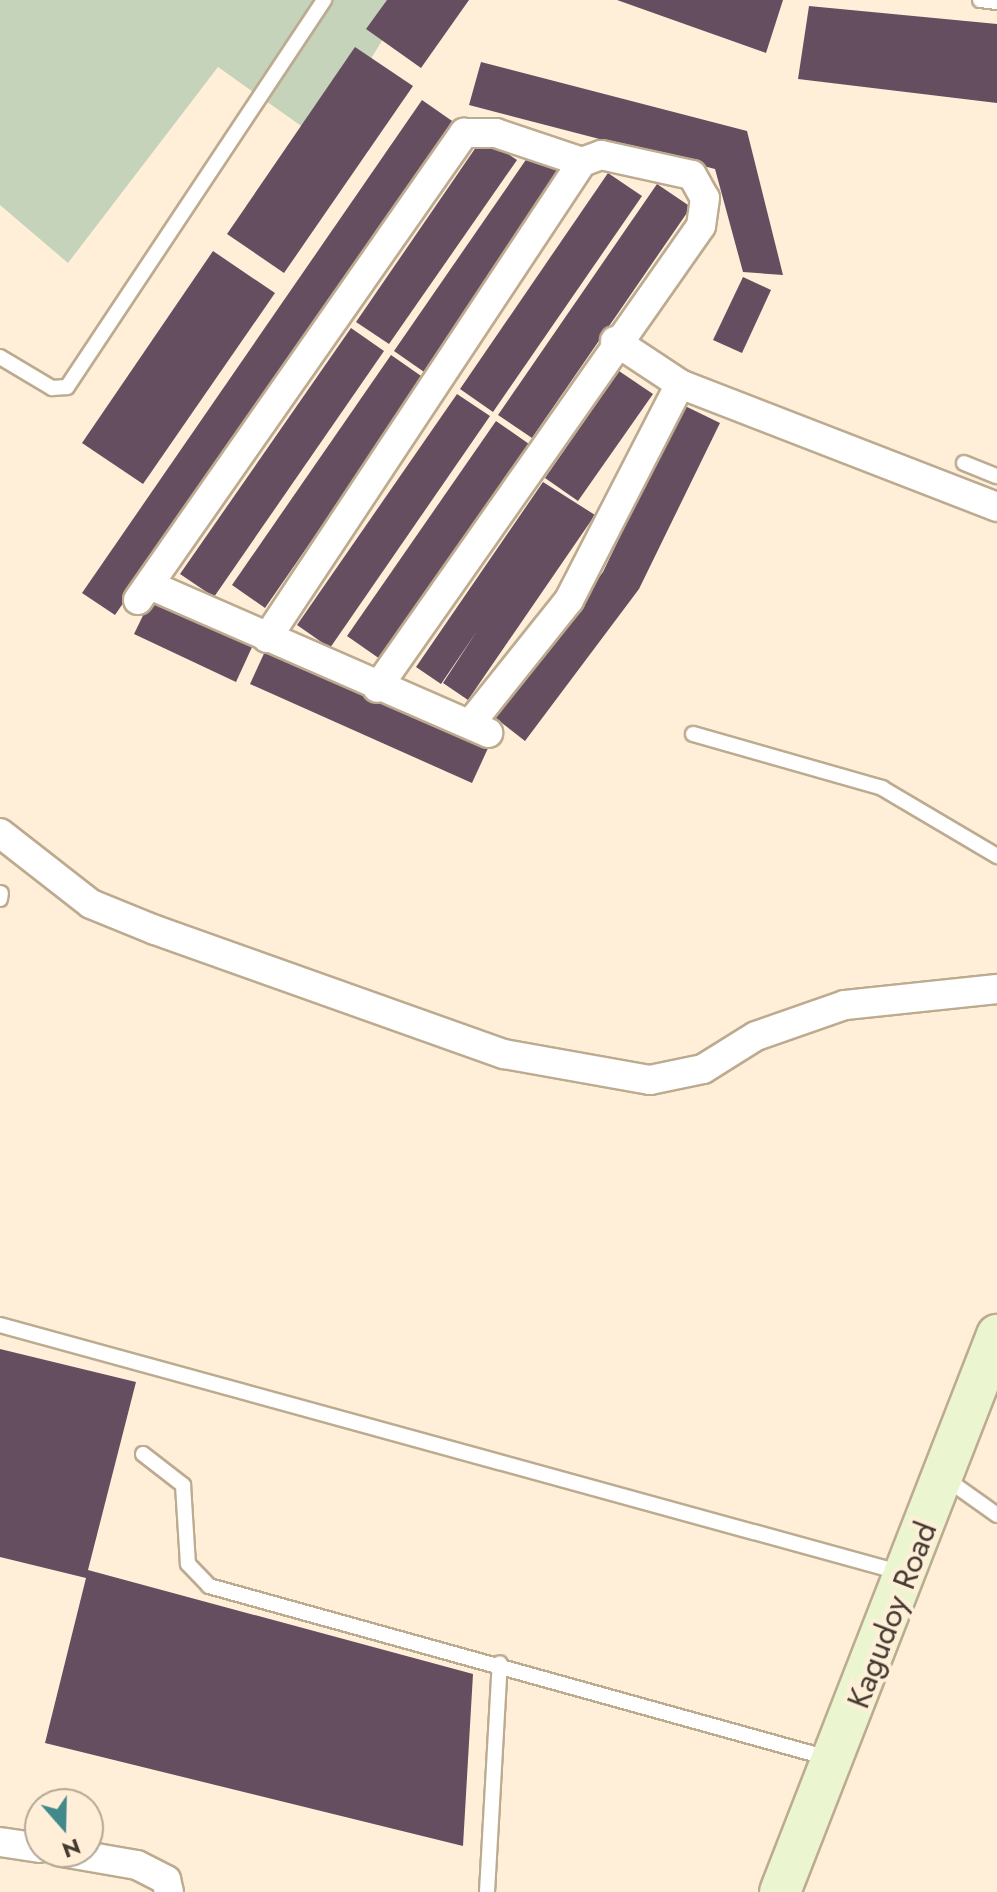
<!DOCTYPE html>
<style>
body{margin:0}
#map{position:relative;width:997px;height:1892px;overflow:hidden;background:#ffefd9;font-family:Jost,sans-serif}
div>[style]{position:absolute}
.green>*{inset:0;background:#c5d3ba}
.building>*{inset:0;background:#664e61}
.roads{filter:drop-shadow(2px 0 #bdab90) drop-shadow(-2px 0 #bdab90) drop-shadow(0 2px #bdab90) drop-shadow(0 -2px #bdab90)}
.lane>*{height:14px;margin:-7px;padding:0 7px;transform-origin:7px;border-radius:7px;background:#fff}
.street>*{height:28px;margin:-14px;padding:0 14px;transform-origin:14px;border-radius:14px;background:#fff}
.secondary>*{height:40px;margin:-20px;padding:0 20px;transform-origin:20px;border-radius:20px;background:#ebf6d0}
span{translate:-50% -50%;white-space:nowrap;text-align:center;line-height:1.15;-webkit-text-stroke:8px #ffefd9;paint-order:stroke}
.street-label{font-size:32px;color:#433b30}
.north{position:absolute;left:24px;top:1788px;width:80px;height:80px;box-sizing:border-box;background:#ffefd9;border:2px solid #b4a795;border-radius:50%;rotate:160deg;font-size:22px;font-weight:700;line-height:32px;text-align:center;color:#433b30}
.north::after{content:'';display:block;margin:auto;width:28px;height:36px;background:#41898a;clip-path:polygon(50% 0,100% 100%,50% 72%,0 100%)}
</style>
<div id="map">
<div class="green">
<div style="clip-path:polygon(0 0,407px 0,321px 140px,218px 67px,68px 263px,0 205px)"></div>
</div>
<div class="building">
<div style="clip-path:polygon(387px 0,469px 0,421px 68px,366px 29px)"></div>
<div style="clip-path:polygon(617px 0,783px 0,766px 53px)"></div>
<div style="clip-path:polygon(809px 6px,997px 24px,997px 103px,798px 79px)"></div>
<div style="clip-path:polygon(355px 47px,413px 86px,284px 273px,227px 234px)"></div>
<div style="clip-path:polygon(481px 62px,747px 131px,783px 275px,743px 272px,715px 169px,469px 105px)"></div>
<div style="clip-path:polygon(422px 100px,455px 123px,115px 615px,82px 593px)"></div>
<div style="clip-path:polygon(483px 137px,517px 160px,389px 344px,356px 322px)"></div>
<div style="clip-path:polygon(532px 151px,565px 173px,427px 374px,394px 351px)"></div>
<div style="clip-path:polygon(608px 173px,642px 196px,493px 412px,460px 389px)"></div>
<div style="clip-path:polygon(657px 184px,691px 207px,532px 438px,498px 415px)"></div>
<div style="clip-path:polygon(213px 251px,275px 293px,143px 484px,82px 443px)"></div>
<div style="clip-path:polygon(743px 277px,771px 290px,742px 353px,713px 340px)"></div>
<div style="clip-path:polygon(351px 328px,384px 351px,214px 597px,180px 574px)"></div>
<div style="clip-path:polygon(391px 355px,424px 378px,265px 608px,232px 585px)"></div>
<div style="clip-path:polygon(619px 371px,653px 394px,578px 501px,545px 478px)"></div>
<div style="clip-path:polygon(457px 394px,490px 416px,330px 648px,297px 625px)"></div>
<div style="clip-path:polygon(683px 405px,720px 423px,639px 589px,525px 741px,493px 716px,603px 572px)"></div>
<div style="clip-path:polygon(496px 421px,529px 444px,380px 659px,347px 636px)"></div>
<div style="clip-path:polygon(543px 482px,595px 515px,468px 700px,443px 683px,477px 631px,441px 684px,416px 667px)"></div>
<div style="clip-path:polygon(152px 597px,253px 645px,236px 682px,134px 634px)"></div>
<div style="clip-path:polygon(267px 647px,489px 746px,472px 783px,250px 684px)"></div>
<div style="clip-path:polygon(0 1349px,136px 1382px,88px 1570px,473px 1674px,463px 1846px,45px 1743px,86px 1578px,0 1557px)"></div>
</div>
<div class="roads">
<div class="lane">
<div style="left:980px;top:0;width:17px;rotate:7deg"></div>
<div style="left:0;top:357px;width:61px;rotate:30.8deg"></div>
<div style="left:52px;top:388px;width:15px;rotate:-4deg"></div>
<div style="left:67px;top:387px;width:465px;rotate:-56.4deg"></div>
<div style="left:964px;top:463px;width:35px;rotate:22deg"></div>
<div style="left:693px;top:734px;width:197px;rotate:15.9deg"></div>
<div style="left:882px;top:788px;width:134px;rotate:30.6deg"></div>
<div style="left:0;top:899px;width:6px;rotate:-81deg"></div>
<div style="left:0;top:1325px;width:936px;rotate:15.36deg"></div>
<div style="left:143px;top:1454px;width:51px;rotate:37.8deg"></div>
<div style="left:183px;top:1485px;width:79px;rotate:86.4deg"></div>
<div style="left:188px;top:1564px;width:30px;rotate:46deg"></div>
<div style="left:209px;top:1586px;width:647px;rotate:15.52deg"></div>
<div style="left:945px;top:1478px;width:64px;rotate:35.4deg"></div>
<div style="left:487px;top:1892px;width:229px;rotate:-86.8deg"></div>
</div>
<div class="street">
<div style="left:615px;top:341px;width:78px;rotate:33.5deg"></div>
<div style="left:680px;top:384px;width:340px;rotate:21.2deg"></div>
<div style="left:152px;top:586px;width:367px;rotate:23.6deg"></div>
<div style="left:138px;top:600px;width:570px;rotate:-55.08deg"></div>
<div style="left:464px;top:133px;width:32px"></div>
<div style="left:496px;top:133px;width:91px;rotate:18.6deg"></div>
<div style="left:582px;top:162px;width:20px;rotate:-20deg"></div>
<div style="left:601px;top:155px;width:93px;rotate:12.4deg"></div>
<div style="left:692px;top:175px;width:26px;rotate:61deg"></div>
<div style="left:705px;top:198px;width:28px;rotate:98deg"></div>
<div style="left:701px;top:226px;width:564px;rotate:125.04deg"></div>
<div style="left:267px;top:638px;width:571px;rotate:-56.5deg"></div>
<div style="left:470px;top:724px;width:159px;rotate:-51.4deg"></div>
<div style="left:569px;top:600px;width:243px;rotate:-62.8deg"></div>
<div style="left:0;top:833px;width:115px;rotate:38deg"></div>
<div style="left:91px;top:904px;width:69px;rotate:22.1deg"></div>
<div style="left:155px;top:930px;width:370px;rotate:19.6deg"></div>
<div style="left:504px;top:1054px;width:148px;rotate:10.1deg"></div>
<div style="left:650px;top:1080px;width:54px;rotate:-11.7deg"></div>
<div style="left:703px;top:1069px;width:62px;rotate:-31.9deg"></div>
<div style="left:756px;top:1036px;width:94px;rotate:-19.2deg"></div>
<div style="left:845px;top:1005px;width:153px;rotate:-6deg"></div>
<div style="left:0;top:1842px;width:40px;rotate:8.5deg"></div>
<div style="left:62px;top:1852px;width:76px;rotate:9.8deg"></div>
<div style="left:137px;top:1865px;width:33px;rotate:27deg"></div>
<div style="left:166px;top:1880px;width:12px;rotate:76deg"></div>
</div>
<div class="secondary">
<div style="left:780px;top:1892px;width:598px;rotate:-68.71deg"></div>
</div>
</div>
<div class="street-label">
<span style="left:892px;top:1615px;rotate:-69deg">Kagudoy Road</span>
</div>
<div class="north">N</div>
</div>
